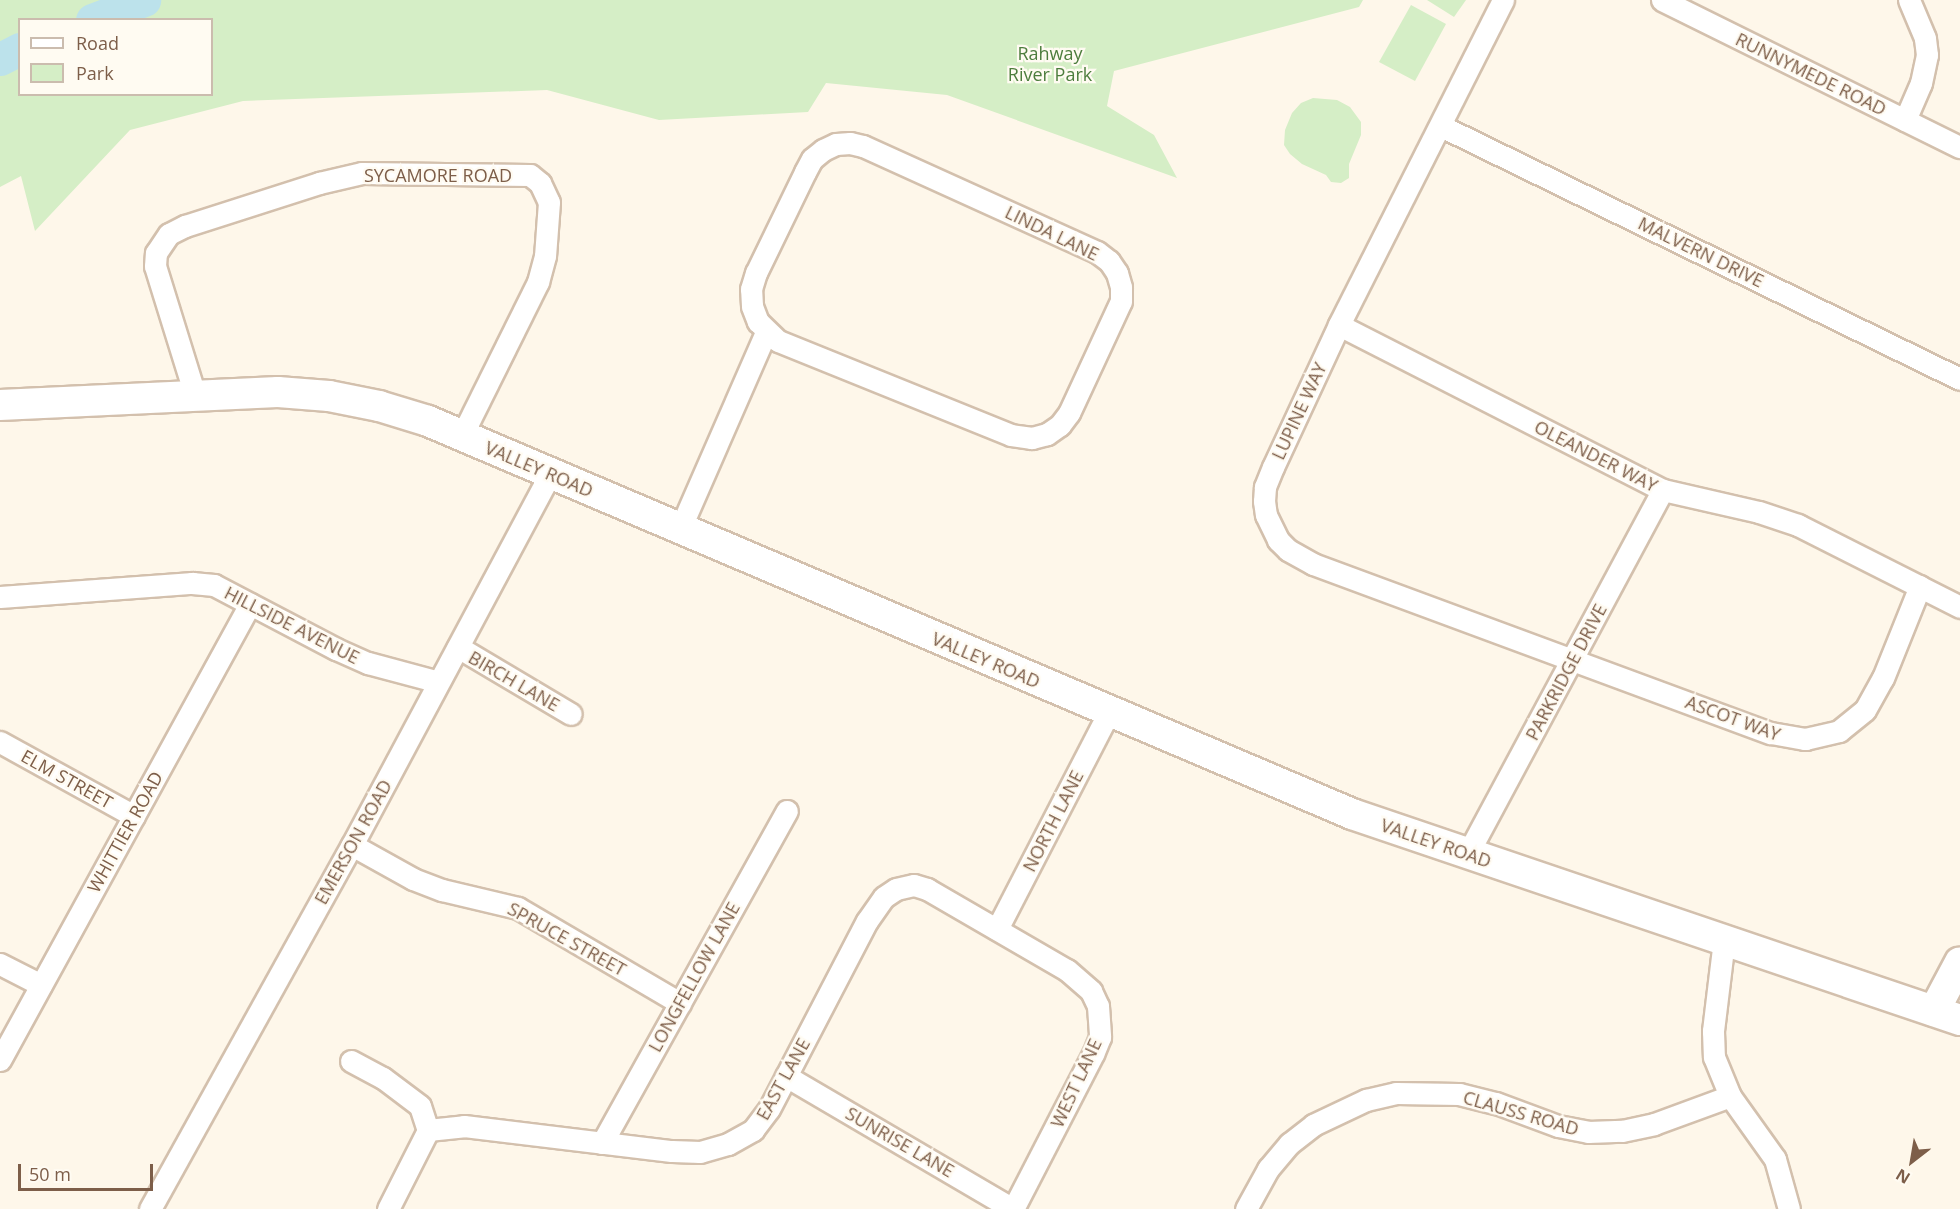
<!DOCTYPE html>
<style>
body{margin:0}
#map{position:relative;width:1960px;height:1209px;overflow:hidden;background:#fef7ea;font-family:"Open Sans",sans-serif}
div>[style]{position:absolute}
.green>*{inset:0;background:#d5eec6}
.river>*{height:33px;margin:-16.5px;padding:0 16.5px;transform-origin:16.5px;border-radius:16.5px;background:#bce2eb}
.roads{filter:drop-shadow(2px 0 #d3c0ad) drop-shadow(-2px 0 #d3c0ad) drop-shadow(0 2px #d3c0ad) drop-shadow(0 -2px #d3c0ad)}
.street>*{height:21px;margin:-10.5px;padding:0 10.5px;transform-origin:10.5px;border-radius:10.5px;background:#fff}
.secondary>*{height:30px;margin:-15px;padding:0 15px;transform-origin:15px;border-radius:15px;background:#fff}
span{translate:-50% -50%;white-space:nowrap;text-align:center;line-height:1.15;-webkit-text-stroke:4.5px #fffbf2;paint-order:stroke}
.park-label{font-size:18px;color:#4d7d3d}
.street-label{font-size:18px;color:#7d5e49}
.legend{position:absolute;left:18px;top:18px;width:195px;height:78px;box-sizing:border-box;background:#fffbf2;border:2px solid #cbbcae;margin:0;padding:8px 10px;list-style:none;font-size:18px;color:#7d5e49}
.legend li{display:flex;align-items:center;gap:12px;height:30px}
.legend b{width:30px;border:2px solid #cbbcae}
.north{position:absolute;left:1882px;top:1131px;width:60px;height:60px;-webkit-text-stroke:4px #fffbf2;paint-order:stroke;rotate:211deg;font-size:16px;font-weight:700;line-height:24px;text-align:center;color:#7d5e49}
.north::after{content:'';display:block;margin:auto;width:21px;height:27px;background:#7d5e49;clip-path:polygon(50% 0,100% 100%,50% 72%,0 100%)}
.scale{position:absolute;left:18px;top:1164px;width:135px;height:27px;box-sizing:border-box;border:3px solid #7d5e49;border-top:0;padding-left:8px;font-size:18px;line-height:21px;white-space:nowrap;color:#7d5e49;-webkit-text-stroke:4px #fffbf2;paint-order:stroke}
</style>
<div id="map">
<div class="green">
<div style="clip-path:polygon(evenodd,0 0,1363px 0,1359px 7px,1114px 71px,1107px 106px,1154px 135px,1177px 178px,947px 95px,826px 83px,808px 112px,659px 120px,547px 90px,243px 101px,130px 130px,35px 231px,21px 176px,0 187px,0 0,20px 20px,212px 20px,212px 94px,20px 94px,20px 20px)"></div>
<div style="clip-path:polygon(1427px 0,1466px 0,1454px 17px)"></div>
<div style="clip-path:polygon(1411px 5px,1446px 24px,1415px 81px,1379px 62px)"></div>
<div style="clip-path:polygon(1313px 98px,1337px 100px,1350px 107px,1361px 122px,1361px 135px,1349px 164px,1349px 178px,1341px 183px,1331px 182px,1326px 175px,1302px 164px,1290px 154px,1284px 145px,1285px 130px,1292px 113px,1301px 103px)"></div>
</div>
<div class="river">
<div style="left:92px;top:20px;width:56px;rotate:-21deg"></div>
<div style="left:0;top:59px;width:22px;rotate:-27deg"></div>
</div>
<div class="roads">
<div class="street">
<div style="left:1503px;top:0;width:364px;rotate:116.8deg"></div>
<div style="left:1339px;top:325px;width:157px;rotate:114.9deg"></div>
<div style="left:1273px;top:467px;width:22px;rotate:112deg"></div>
<div style="left:1265px;top:487px;width:14px;rotate:94deg"></div>
<div style="left:1264px;top:501px;width:14px;rotate:82deg"></div>
<div style="left:1266px;top:515px;width:28px;rotate:64deg"></div>
<div style="left:1278px;top:540px;width:14px;rotate:45deg"></div>
<div style="left:1288px;top:550px;width:29px;rotate:29deg"></div>
<div style="left:1313px;top:564px;width:488px;rotate:20.3deg"></div>
<div style="left:1771px;top:733px;width:35px;rotate:10deg"></div>
<div style="left:1805px;top:739px;width:35px;rotate:-13deg"></div>
<div style="left:1839px;top:731px;width:33px;rotate:-39deg"></div>
<div style="left:1865px;top:710px;width:37px;rotate:-61deg"></div>
<div style="left:1883px;top:678px;width:99px;rotate:-68.1deg"></div>
<div style="left:1662px;top:0;width:332px;rotate:26.3deg"></div>
<div style="left:1905px;top:120px;width:40px;rotate:-66.6deg"></div>
<div style="left:1921px;top:83px;width:29px;rotate:-78deg"></div>
<div style="left:1927px;top:55px;width:17px;rotate:-97deg"></div>
<div style="left:1925px;top:38px;width:41px;rotate:-112.8deg"></div>
<div style="left:1441px;top:126px;width:577px;rotate:25.99deg"></div>
<div style="left:850px;top:143px;width:13px;rotate:13deg"></div>
<div style="left:863px;top:146px;width:257px;rotate:24.4deg"></div>
<div style="left:1097px;top:252px;width:15px;rotate:37deg"></div>
<div style="left:1109px;top:261px;width:14px;rotate:56deg"></div>
<div style="left:1117px;top:273px;width:15px;rotate:74deg"></div>
<div style="left:1121px;top:287px;width:14px;rotate:90deg"></div>
<div style="left:1121px;top:301px;width:123px;rotate:114.9deg"></div>
<div style="left:1069px;top:413px;width:15px;rotate:127deg"></div>
<div style="left:1060px;top:425px;width:16px;rotate:145deg"></div>
<div style="left:1047px;top:434px;width:16px;rotate:165deg"></div>
<div style="left:1032px;top:438px;width:21px;rotate:-172deg"></div>
<div style="left:1011px;top:435px;width:251px;rotate:-158deg"></div>
<div style="left:778px;top:341px;width:28px;rotate:-136deg"></div>
<div style="left:758px;top:322px;width:17px;rotate:-111deg"></div>
<div style="left:752px;top:306px;width:17px;rotate:-93deg"></div>
<div style="left:751px;top:289px;width:17px;rotate:-73deg"></div>
<div style="left:756px;top:273px;width:112px;rotate:-64.1deg"></div>
<div style="left:805px;top:172px;width:15px;rotate:-62deg"></div>
<div style="left:812px;top:159px;width:14px;rotate:-39deg"></div>
<div style="left:823px;top:150px;width:14px;rotate:-25deg"></div>
<div style="left:836px;top:144px;width:14px;rotate:-4deg"></div>
<div style="left:1339px;top:325px;width:364px;rotate:27deg"></div>
<div style="left:1663px;top:490px;width:98px;rotate:12.9deg"></div>
<div style="left:1759px;top:512px;width:41px;rotate:18.4deg"></div>
<div style="left:1798px;top:525px;width:182px;rotate:26.8deg"></div>
<div style="left:195px;top:395px;width:135px;rotate:-107.2deg"></div>
<div style="left:155px;top:266px;width:13px;rotate:-86deg"></div>
<div style="left:156px;top:253px;width:23px;rotate:-56deg"></div>
<div style="left:169px;top:234px;width:18px;rotate:-27deg"></div>
<div style="left:185px;top:226px;width:141px;rotate:-17.8deg"></div>
<div style="left:319px;top:183px;width:44px;rotate:-13.1deg"></div>
<div style="left:362px;top:173px;width:168px;rotate:0.7deg"></div>
<div style="left:530px;top:175px;width:13px;rotate:39deg"></div>
<div style="left:540px;top:183px;width:21px;rotate:65deg"></div>
<div style="left:549px;top:202px;width:54px;rotate:94.2deg"></div>
<div style="left:545px;top:256px;width:27px;rotate:105deg"></div>
<div style="left:538px;top:282px;width:171px;rotate:116.4deg"></div>
<div style="left:680px;top:529px;width:215px;rotate:-66.4deg"></div>
<div style="left:0;top:597px;width:193px;rotate:-4.2deg"></div>
<div style="left:192px;top:583px;width:22px;rotate:5deg"></div>
<div style="left:214px;top:585px;width:138px;rotate:27.7deg"></div>
<div style="left:336px;top:649px;width:35px;rotate:24deg"></div>
<div style="left:368px;top:663px;width:73px;rotate:15deg"></div>
<div style="left:458px;top:647px;width:131px;rotate:30.7deg"></div>
<div style="left:0;top:742px;width:153px;rotate:28.9deg"></div>
<div style="left:352px;top:845px;width:70px;rotate:29.1deg"></div>
<div style="left:413px;top:879px;width:31px;rotate:21deg"></div>
<div style="left:442px;top:890px;width:78px;rotate:13.3deg"></div>
<div style="left:518px;top:908px;width:188px;rotate:30.4deg"></div>
<div style="left:1468px;top:853px;width:412px;rotate:-61.8deg"></div>
<div style="left:997px;top:929px;width:244px;rotate:-62.7deg"></div>
<div style="left:1724px;top:940px;width:92px;rotate:96.9deg"></div>
<div style="left:1713px;top:1031px;width:26px;rotate:88deg"></div>
<div style="left:1714px;top:1057px;width:42px;rotate:67.7deg"></div>
<div style="left:1730px;top:1096px;width:77px;rotate:54.5deg"></div>
<div style="left:1775px;top:1159px;width:52px;rotate:74.4deg"></div>
<div style="left:0;top:964px;width:46px;rotate:27.1deg"></div>
<div style="left:0;top:1060px;width:520px;rotate:-61.27deg"></div>
<div style="left:351px;top:1061px;width:36px;rotate:28deg"></div>
<div style="left:383px;top:1078px;width:46px;rotate:37.1deg"></div>
<div style="left:420px;top:1106px;width:25px;rotate:72deg"></div>
<div style="left:786px;top:1076px;width:263px;rotate:30.4deg"></div>
<div style="left:428px;top:1130px;width:36px;rotate:-6deg"></div>
<div style="left:464px;top:1126px;width:209px;rotate:6.9deg"></div>
<div style="left:672px;top:1151px;width:28px;rotate:2deg"></div>
<div style="left:700px;top:1152px;width:29px;rotate:-16deg"></div>
<div style="left:728px;top:1144px;width:29px;rotate:-29deg"></div>
<div style="left:753px;top:1130px;width:26px;rotate:-53deg"></div>
<div style="left:769px;top:1109px;width:212px;rotate:-62.5deg"></div>
<div style="left:867px;top:921px;width:29px;rotate:-55deg"></div>
<div style="left:884px;top:897px;width:14px;rotate:-34deg"></div>
<div style="left:896px;top:889px;width:18px;rotate:-13deg"></div>
<div style="left:914px;top:885px;width:14px;rotate:17deg"></div>
<div style="left:927px;top:889px;width:162px;rotate:30.1deg"></div>
<div style="left:1067px;top:970px;width:32px;rotate:41deg"></div>
<div style="left:1091px;top:991px;width:17px;rotate:65deg"></div>
<div style="left:1098px;top:1006px;width:31px;rotate:86deg"></div>
<div style="left:1100px;top:1037px;width:18px;rotate:112deg"></div>
<div style="left:1093px;top:1054px;width:174px;rotate:117.3deg"></div>
<div style="left:602px;top:1143px;width:380px;rotate:-60.9deg"></div>
<div style="left:150px;top:1209px;width:416px;rotate:-61deg"></div>
<div style="left:352px;top:845px;width:422px;rotate:-61.9deg"></div>
<div style="left:388px;top:1209px;width:89px;rotate:-63.1deg"></div>
<div style="left:1246px;top:1209px;width:46px;rotate:-61.2deg"></div>
<div style="left:1268px;top:1169px;width:33px;rotate:-50deg"></div>
<div style="left:1289px;top:1144px;width:31px;rotate:-38deg"></div>
<div style="left:1313px;top:1125px;width:59px;rotate:-25.3deg"></div>
<div style="left:1366px;top:1100px;width:31px;rotate:-13deg"></div>
<div style="left:1396px;top:1093px;width:63px;rotate:0.9deg"></div>
<div style="left:1459px;top:1094px;width:38px;rotate:14deg"></div>
<div style="left:1496px;top:1103px;width:66px;rotate:20.4deg"></div>
<div style="left:1558px;top:1126px;width:31px;rotate:11deg"></div>
<div style="left:1588px;top:1132px;width:34px;rotate:-2deg"></div>
<div style="left:1622px;top:1131px;width:33px;rotate:-12deg"></div>
<div style="left:1654px;top:1124px;width:81px;rotate:-20.2deg"></div>
</div>
<div class="secondary">
<div style="left:0;top:405px;width:278px;rotate:-2.7deg"></div>
<div style="left:278px;top:392px;width:51px;rotate:4.5deg"></div>
<div style="left:329px;top:396px;width:51px;rotate:11.3deg"></div>
<div style="left:379px;top:406px;width:51px;rotate:17deg"></div>
<div style="left:428px;top:421px;width:1004px;rotate:23.04deg"></div>
<div style="left:1352px;top:814px;width:642px;rotate:18.72deg"></div>
<div style="left:1934px;top:1011px;width:55px;rotate:-62deg"></div>
</div>
</div>
<div class="park-label">
<span style="left:1050px;top:64px">Rahway<br>River Park</span>
</div>
<div class="street-label">
<span style="left:1811px;top:74px;rotate:26deg">RUNNYMEDE ROAD</span>
<span style="left:438px;top:175px">SYCAMORE ROAD</span>
<span style="left:1052px;top:233px;rotate:26deg">LINDA LANE</span>
<span style="left:1701px;top:252px;rotate:26deg">MALVERN DRIVE</span>
<span style="left:1299px;top:411px;rotate:-65deg">LUPINE WAY</span>
<span style="left:1596px;top:456px;rotate:27deg">OLEANDER WAY</span>
<span style="left:539px;top:469px;rotate:23deg">VALLEY ROAD</span>
<span style="left:292px;top:625px;rotate:27deg">HILLSIDE AVENUE</span>
<span style="left:986px;top:660px;rotate:23deg">VALLEY ROAD</span>
<span style="left:1566px;top:672px;rotate:-62deg">PARKRIDGE DRIVE</span>
<span style="left:514px;top:681px;rotate:30deg">BIRCH LANE</span>
<span style="left:1733px;top:718px;rotate:20deg">ASCOT WAY</span>
<span style="left:67px;top:779px;rotate:29deg">ELM STREET</span>
<span style="left:1053px;top:821px;rotate:-63deg">NORTH LANE</span>
<span style="left:125px;top:832px;rotate:-61deg">WHITTIER ROAD</span>
<span style="left:353px;top:842px;rotate:-61deg">EMERSON ROAD</span>
<span style="left:1436px;top:843px;rotate:19deg">VALLEY ROAD</span>
<span style="left:567px;top:939px;rotate:29deg">SPRUCE STREET</span>
<span style="left:694px;top:977px;rotate:-61deg">LONGFELLOW LANE</span>
<span style="left:783px;top:1079px;rotate:-61deg">EAST LANE</span>
<span style="left:1076px;top:1083px;rotate:-65deg">WEST LANE</span>
<span style="left:1521px;top:1113px;rotate:16deg">CLAUSS ROAD</span>
<span style="left:900px;top:1142px;rotate:30deg">SUNRISE LANE</span>
</div>
<ul class="legend">
<li><b style="height:8px;background:#fff"></b>Road</li>
<li><b style="height:16px;background:#d5eec6"></b>Park</li>
</ul>
<div class="north">N</div>
<div class="scale">50 m</div>
</div>
